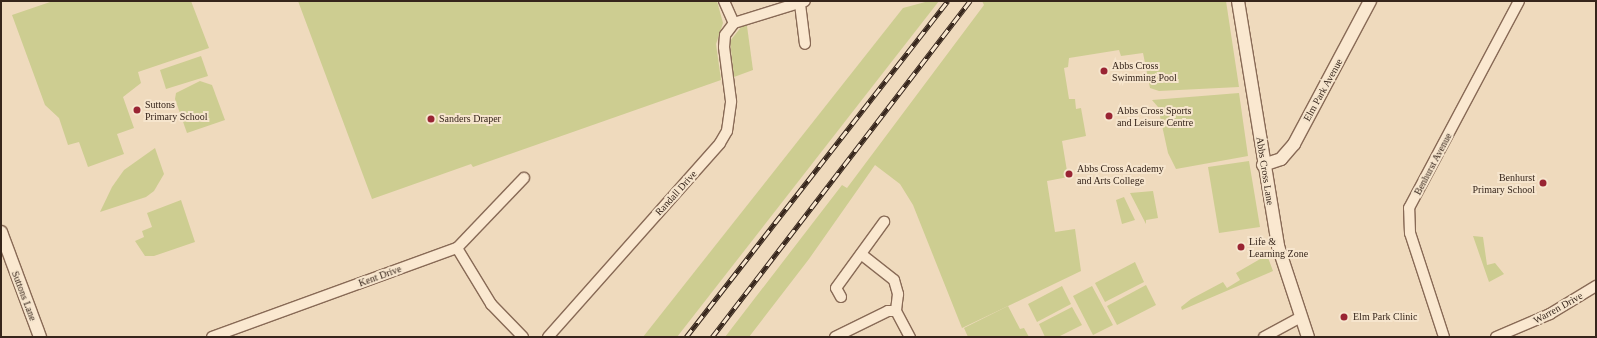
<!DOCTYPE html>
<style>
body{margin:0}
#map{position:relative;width:1597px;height:338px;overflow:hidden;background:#efdabd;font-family:"Times New Roman",serif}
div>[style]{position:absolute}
.green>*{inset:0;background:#cdcd91}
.roads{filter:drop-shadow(1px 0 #886a56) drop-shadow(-1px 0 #886a56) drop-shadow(0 1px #886a56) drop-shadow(0 -1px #886a56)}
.minor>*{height:10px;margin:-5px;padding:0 5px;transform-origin:5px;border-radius:5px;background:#fae8d0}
.tertiary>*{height:12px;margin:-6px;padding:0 6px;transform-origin:6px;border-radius:6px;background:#fae8d0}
.rail>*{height:4.5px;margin-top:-2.25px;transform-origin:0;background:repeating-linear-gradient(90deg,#f6e5cd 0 9px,#36251b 0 18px);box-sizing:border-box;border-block:1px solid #36251b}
.dots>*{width:11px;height:11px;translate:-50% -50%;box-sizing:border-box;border:2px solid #f6e5cd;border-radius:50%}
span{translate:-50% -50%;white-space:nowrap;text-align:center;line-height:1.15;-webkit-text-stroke:4px #f6e5cd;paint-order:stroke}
.poi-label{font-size:10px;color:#36251b}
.left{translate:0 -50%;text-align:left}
.right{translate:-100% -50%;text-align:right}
.street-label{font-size:10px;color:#36251b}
.frame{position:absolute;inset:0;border:2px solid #36251b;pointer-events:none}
</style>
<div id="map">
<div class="green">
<div style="clip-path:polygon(53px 1px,191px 1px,209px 48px,138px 72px,141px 83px,123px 97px,134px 128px,117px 134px,124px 154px,88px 167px,79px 142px,68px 145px,59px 118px,45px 105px,12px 15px)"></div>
<div style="clip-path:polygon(298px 1px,717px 1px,723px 23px,716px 44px,721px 80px,473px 167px,471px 164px,372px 199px)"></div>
<div style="clip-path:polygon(929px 1px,939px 1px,677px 337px,643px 337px,903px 8px)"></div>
<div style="clip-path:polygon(982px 1px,1226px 1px,1239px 87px,1159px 91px,1150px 88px,1143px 53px,1121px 56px,1119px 50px,1069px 58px,1068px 67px,1064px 68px,1069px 99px,1075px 99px,1076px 109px,1081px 108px,1086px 136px,1062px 141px,1068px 177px,1047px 181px,1055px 232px,1075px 229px,1081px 271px,962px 328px,913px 205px,900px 184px,875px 165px,809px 259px,749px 337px,725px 337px,842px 185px,847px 188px,984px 5px)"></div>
<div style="clip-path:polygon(742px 26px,747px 26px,753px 70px,734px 77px,730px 41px)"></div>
<div style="clip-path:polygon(201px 56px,208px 76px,166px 89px,160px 70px)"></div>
<div style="clip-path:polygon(200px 81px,212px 85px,225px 120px,187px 133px,175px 99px,176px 93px)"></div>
<div style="clip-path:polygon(1239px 93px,1248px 156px,1176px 169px,1168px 153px,1158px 107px,1152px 100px)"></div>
<div style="clip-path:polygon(155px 148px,164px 174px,154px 191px,146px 197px,100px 212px,112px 187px,124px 170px)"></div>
<div style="clip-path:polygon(1249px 161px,1260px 227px,1219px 233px,1208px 167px)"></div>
<div style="clip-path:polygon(1153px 191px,1158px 218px,1146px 220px,1146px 224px,1130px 193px)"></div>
<div style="clip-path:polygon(1124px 197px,1135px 220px,1122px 224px,1116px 200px)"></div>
<div style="clip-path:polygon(181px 200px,195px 242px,154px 256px,145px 256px,135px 241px,144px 237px,142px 231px,152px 227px,147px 213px)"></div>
<div style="clip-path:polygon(1473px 236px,1483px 237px,1487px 265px,1495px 263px,1504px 274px,1489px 282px)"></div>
<div style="clip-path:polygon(1267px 255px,1273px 271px,1182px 310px,1181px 307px,1191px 299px,1223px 282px,1227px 288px,1240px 280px,1236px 273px)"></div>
<div style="clip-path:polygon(1135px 262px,1144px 282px,1105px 302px,1095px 283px)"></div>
<div style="clip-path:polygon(1146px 285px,1156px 305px,1117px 325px,1107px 306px)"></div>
<div style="clip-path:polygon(1062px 286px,1071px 304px,1037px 322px,1028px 304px)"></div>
<div style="clip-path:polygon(1092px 286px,1113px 325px,1093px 335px,1073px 296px)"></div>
<div style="clip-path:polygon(1008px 306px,1020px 329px,1024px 328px,1029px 337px,968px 337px,964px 328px)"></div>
<div style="clip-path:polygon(1072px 307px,1082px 325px,1058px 337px,1045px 337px,1039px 324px)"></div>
</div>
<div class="roads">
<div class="minor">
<div style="left:724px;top:1px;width:24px;rotate:66deg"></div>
<div style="left:800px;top:4px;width:40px;rotate:82.9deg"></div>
<div style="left:734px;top:23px;width:74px;rotate:-17.2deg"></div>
<div style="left:457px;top:248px;width:66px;rotate:58.7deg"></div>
<div style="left:491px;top:304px;width:46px;rotate:45.9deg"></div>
<div style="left:861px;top:254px;width:42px;rotate:38.2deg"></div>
<div style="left:894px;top:280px;width:15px;rotate:74deg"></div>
<div style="left:898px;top:294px;width:17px;rotate:97deg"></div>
<div style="left:896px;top:311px;width:30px;rotate:62deg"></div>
<div style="left:841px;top:297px;width:10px;rotate:-119deg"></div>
<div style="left:836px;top:288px;width:82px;rotate:-54deg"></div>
<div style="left:212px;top:337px;width:261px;rotate:-20deg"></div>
<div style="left:457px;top:248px;width:97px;rotate:-46.3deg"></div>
<div style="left:548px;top:337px;width:259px;rotate:-48.4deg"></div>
<div style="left:720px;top:143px;width:14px;rotate:-60deg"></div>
<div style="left:727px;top:131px;width:30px;rotate:-82deg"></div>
<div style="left:731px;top:101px;width:54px;rotate:-97.4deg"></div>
<div style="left:724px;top:47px;width:12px;rotate:-85deg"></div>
<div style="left:725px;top:35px;width:15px;rotate:-53deg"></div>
<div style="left:835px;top:337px;width:59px;rotate:-26.1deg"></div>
<div style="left:888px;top:311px;width:8px"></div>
<div style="left:1264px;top:337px;width:42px;rotate:-28.4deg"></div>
<div style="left:1444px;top:337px;width:109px;rotate:-108.1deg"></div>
<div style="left:1410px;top:233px;width:25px;rotate:-92deg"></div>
<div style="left:1409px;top:208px;width:234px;rotate:-62deg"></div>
<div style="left:1496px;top:337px;width:59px;rotate:-23.1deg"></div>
<div style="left:1550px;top:314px;width:54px;rotate:-31.3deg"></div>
</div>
<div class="tertiary">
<div style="left:1238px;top:1px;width:248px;rotate:80.7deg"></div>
<div style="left:1278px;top:246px;width:96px;rotate:71.8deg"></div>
<div style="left:1263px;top:165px;width:19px;rotate:-18deg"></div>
<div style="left:1281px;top:159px;width:20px;rotate:-49deg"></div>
<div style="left:1294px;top:144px;width:162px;rotate:-62deg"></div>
<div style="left:1px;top:232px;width:112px;rotate:69.6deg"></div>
</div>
</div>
<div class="rail">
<div style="left:686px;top:337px;width:426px;rotate:-52.1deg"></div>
<div style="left:712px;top:337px;width:424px;rotate:-52.5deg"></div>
</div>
<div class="dots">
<div style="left:1104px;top:71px;background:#992433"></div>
<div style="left:137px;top:110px;background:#992433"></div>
<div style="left:1109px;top:116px;background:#992433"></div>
<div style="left:431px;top:119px;background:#992433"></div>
<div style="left:1069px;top:174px;background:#992433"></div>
<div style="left:1543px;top:183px;background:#992433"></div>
<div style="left:1241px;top:247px;background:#992433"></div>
<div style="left:1344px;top:317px;background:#992433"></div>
</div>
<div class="poi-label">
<span class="left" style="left:1112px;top:71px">Abbs Cross<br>Swimming Pool</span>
<span class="left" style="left:145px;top:110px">Suttons<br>Primary School</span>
<span class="left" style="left:1117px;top:116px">Abbs Cross Sports<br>and Leisure Centre</span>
<span class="left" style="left:439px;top:119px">Sanders Draper</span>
<span class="left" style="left:1077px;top:174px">Abbs Cross Academy<br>and Arts College</span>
<span class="right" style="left:1535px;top:183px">Benhurst<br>Primary School</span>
<span class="left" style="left:1249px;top:247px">Life &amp;<br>Learning Zone</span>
<span class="left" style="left:1353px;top:317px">Elm Park Clinic</span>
</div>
<div class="street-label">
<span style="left:1323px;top:90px;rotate:-61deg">Elm Park Avenue</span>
<span style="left:1433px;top:164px;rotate:-62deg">Benhurst Avenue</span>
<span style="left:1265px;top:171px;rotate:81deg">Abbs Cross Lane</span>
<span style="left:676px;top:193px;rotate:-48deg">Randall Drive</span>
<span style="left:380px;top:276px;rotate:-20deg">Kent Drive</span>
<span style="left:24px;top:296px;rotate:69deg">Suttons Lane</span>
<span style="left:1558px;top:308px;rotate:-29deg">Warren Drive</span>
</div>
<div class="frame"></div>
</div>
